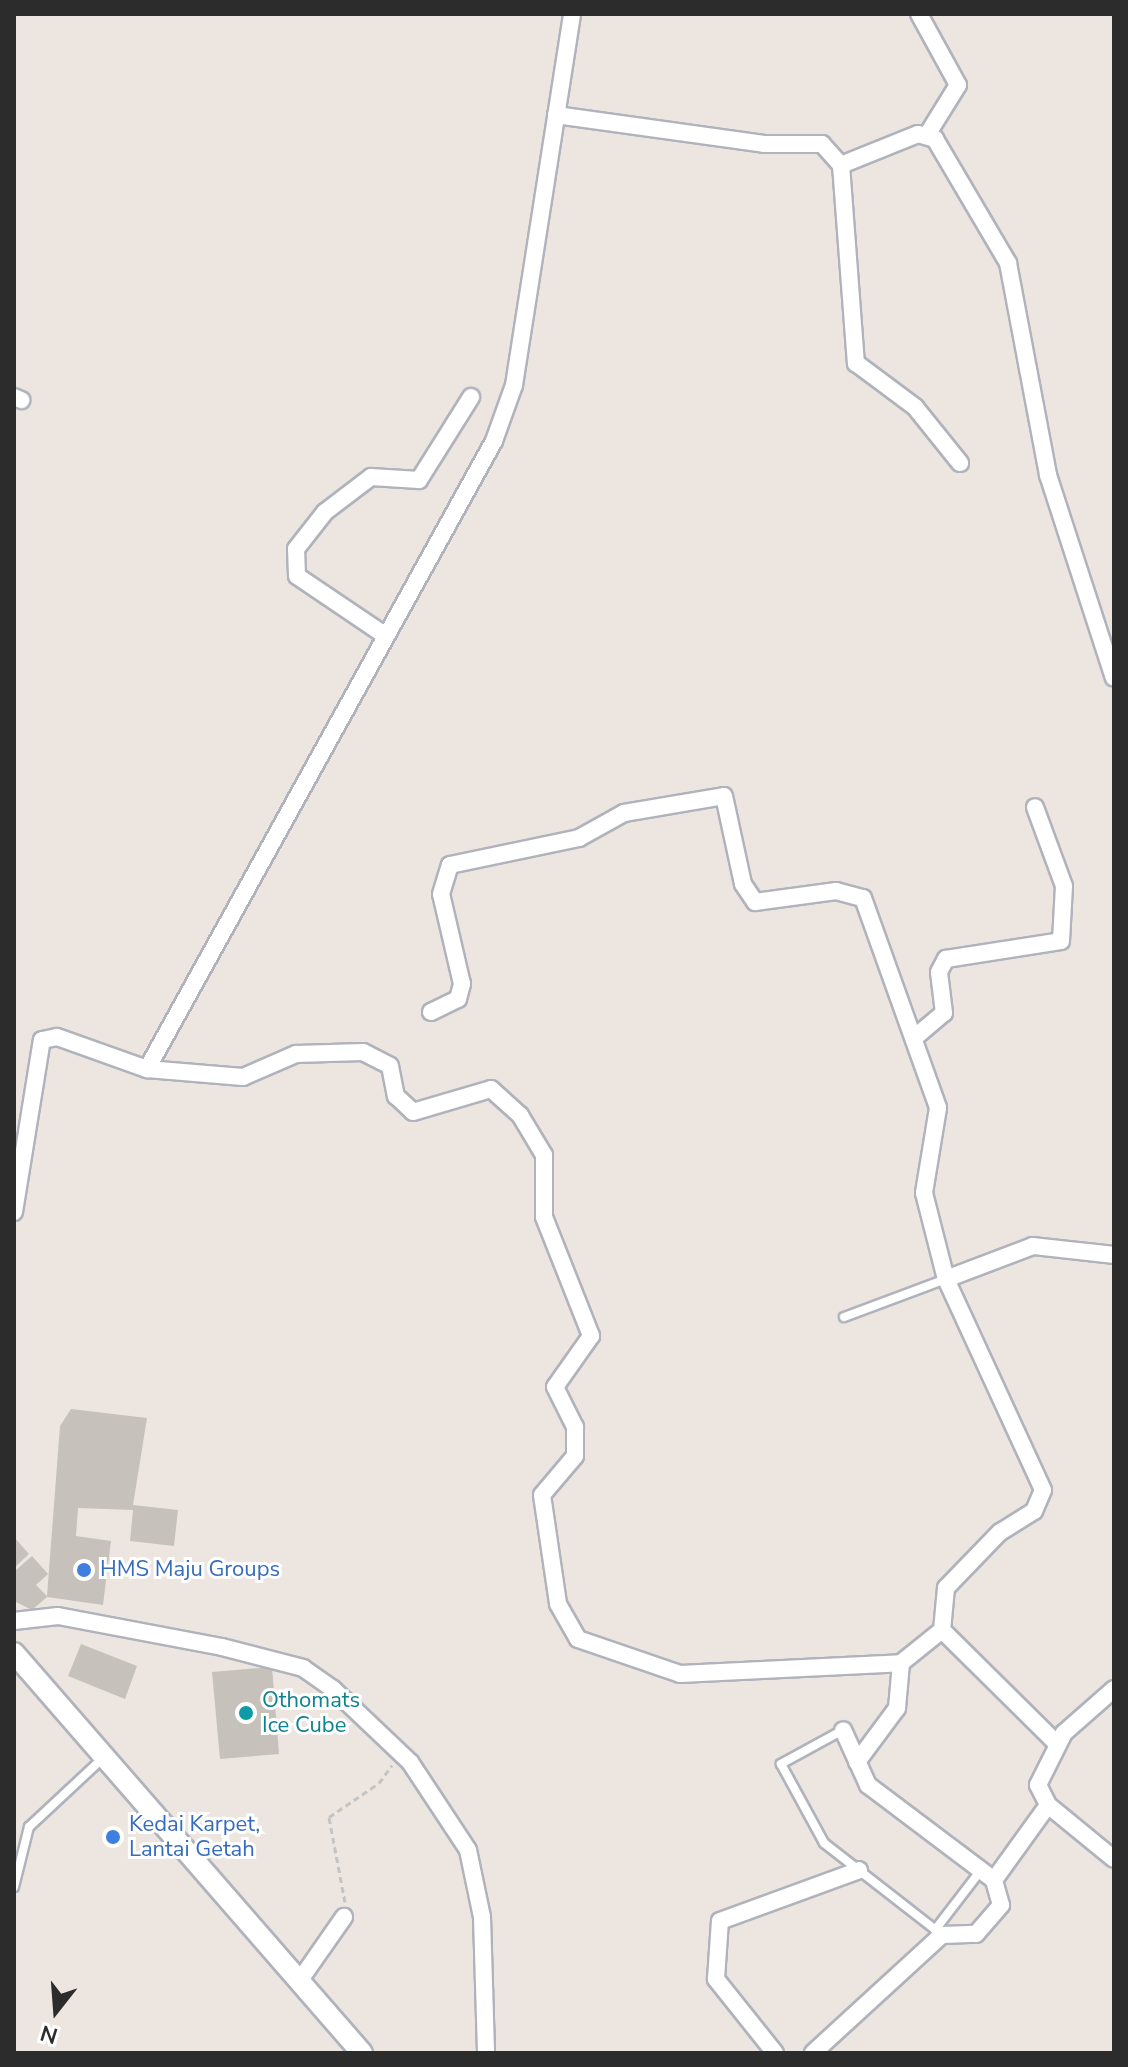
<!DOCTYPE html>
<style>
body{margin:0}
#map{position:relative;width:1128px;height:2067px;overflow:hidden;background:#ede6e0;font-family:"Nunito Sans",sans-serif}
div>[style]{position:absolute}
.building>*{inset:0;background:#c6c1bb}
.path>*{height:3px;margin-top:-1.5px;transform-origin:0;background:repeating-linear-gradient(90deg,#c4c4c4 0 6px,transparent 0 10px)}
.roads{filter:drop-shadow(2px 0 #b0b3bc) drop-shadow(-2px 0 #b0b3bc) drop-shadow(0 2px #b0b3bc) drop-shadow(0 -2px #b0b3bc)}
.service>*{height:8px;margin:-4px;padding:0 4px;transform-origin:4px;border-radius:4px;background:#fff}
.minor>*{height:16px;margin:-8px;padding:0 8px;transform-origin:8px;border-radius:8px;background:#fff}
.tertiary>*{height:20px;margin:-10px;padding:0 10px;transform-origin:10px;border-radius:10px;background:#fff}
.dots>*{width:22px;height:22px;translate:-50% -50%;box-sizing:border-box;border:4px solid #fff;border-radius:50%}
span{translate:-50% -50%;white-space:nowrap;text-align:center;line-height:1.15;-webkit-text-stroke:6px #fff;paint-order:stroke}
.shop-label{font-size:22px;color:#366cbe}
.left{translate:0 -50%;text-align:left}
.culture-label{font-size:22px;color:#0d838f}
.frame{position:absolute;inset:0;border:16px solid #2c2c2c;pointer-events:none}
.north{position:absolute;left:16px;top:1971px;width:80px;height:80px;-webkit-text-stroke:6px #fff;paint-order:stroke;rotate:197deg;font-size:22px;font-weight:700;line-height:32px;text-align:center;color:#2c2c2c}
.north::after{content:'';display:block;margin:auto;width:28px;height:36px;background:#2c2c2c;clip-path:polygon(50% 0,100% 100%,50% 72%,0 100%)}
</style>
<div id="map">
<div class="building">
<div style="clip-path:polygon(71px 1409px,147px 1418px,133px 1505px,178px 1510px,174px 1546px,130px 1541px,133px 1510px,78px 1508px,76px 1536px,111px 1541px,103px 1605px,47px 1597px,32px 1610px,14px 1601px,14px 1572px,32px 1556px,48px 1574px,36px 1585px,47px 1596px,60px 1426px)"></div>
<div style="clip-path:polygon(14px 1537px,29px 1554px,14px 1568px)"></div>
<div style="clip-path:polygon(81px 1644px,137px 1666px,125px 1699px,68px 1676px)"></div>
<div style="clip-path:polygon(272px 1667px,279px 1754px,220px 1759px,212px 1672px)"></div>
</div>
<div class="path">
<div style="left:345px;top:1902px;width:86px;rotate:-100.7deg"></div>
<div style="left:329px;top:1817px;width:60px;rotate:-34.2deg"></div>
<div style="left:379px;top:1783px;width:22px;rotate:-54deg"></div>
</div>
<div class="roads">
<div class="service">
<div style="left:844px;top:1317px;width:109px;rotate:-20.4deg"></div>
<div style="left:843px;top:1730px;width:71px;rotate:151.3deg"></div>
<div style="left:781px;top:1764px;width:90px;rotate:61.4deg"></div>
<div style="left:824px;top:1843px;width:150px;rotate:37.9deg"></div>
<div style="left:14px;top:1887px;width:62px;rotate:-76deg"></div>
<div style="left:29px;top:1827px;width:103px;rotate:-43deg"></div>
<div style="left:935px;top:1930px;width:76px;rotate:-52.5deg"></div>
</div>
<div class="minor">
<div style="left:919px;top:14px;width:81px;rotate:61.2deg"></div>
<div style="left:958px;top:85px;width:59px;rotate:121.8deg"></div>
<div style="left:556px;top:115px;width:210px;rotate:7.9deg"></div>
<div style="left:764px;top:144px;width:58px"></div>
<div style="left:822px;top:144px;width:28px;rotate:48deg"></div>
<div style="left:841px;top:165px;width:83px;rotate:-21.9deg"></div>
<div style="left:918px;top:134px;width:18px;rotate:16deg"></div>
<div style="left:935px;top:139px;width:144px;rotate:59.5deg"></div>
<div style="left:1008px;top:263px;width:216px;rotate:79.3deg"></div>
<div style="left:1048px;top:475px;width:213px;rotate:72deg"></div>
<div style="left:841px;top:165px;width:199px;rotate:85.7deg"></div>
<div style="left:856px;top:363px;width:74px;rotate:36.7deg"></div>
<div style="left:915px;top:407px;width:72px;rotate:51.2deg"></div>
<div style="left:14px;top:397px;width:8px;rotate:23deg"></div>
<div style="left:386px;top:636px;width:107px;rotate:-146deg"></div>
<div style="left:297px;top:576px;width:27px;rotate:-92deg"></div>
<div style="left:296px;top:549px;width:47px;rotate:-51.9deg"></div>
<div style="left:325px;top:512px;width:58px;rotate:-37.3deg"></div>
<div style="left:371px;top:477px;width:48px;rotate:3.6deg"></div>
<div style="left:419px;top:480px;width:98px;rotate:-57.9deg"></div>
<div style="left:431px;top:1012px;width:30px;rotate:-26deg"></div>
<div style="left:458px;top:999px;width:16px;rotate:-75deg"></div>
<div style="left:462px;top:984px;width:92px;rotate:-103.1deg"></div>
<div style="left:441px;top:894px;width:30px;rotate:-73deg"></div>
<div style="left:450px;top:865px;width:132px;rotate:-11.8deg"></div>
<div style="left:579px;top:838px;width:51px;rotate:-29.1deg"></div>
<div style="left:624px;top:813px;width:101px;rotate:-9.6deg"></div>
<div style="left:724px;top:796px;width:90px;rotate:77.8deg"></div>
<div style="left:743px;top:884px;width:22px;rotate:56deg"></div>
<div style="left:755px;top:902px;width:82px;rotate:-7.7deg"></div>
<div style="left:836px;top:891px;width:28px;rotate:15deg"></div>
<div style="left:863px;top:898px;width:223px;rotate:70.3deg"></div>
<div style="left:938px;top:1108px;width:86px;rotate:99.4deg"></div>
<div style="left:924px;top:1193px;width:89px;rotate:75.7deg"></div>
<div style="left:946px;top:1279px;width:232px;rotate:65.3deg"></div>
<div style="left:1043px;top:1490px;width:23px;rotate:113deg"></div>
<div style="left:1034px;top:1511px;width:40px;rotate:148deg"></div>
<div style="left:1000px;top:1532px;width:78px;rotate:134deg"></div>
<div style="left:946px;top:1588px;width:42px;rotate:95.4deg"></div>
<div style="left:942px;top:1630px;width:162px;rotate:44.7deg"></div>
<div style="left:914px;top:1038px;width:39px;rotate:-40deg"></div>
<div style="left:944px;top:1013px;width:41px;rotate:-97deg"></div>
<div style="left:939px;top:972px;width:15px;rotate:-62deg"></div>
<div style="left:946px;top:959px;width:116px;rotate:-8.9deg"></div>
<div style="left:1061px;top:941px;width:55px;rotate:-86.9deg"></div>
<div style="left:1064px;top:886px;width:84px;rotate:-110.2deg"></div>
<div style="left:147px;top:1069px;width:96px;rotate:4.8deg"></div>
<div style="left:243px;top:1077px;width:58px;rotate:-23.5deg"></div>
<div style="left:296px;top:1054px;width:67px;rotate:-1.7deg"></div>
<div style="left:363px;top:1052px;width:30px;rotate:27deg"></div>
<div style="left:390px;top:1066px;width:31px;rotate:79deg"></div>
<div style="left:396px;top:1096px;width:23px;rotate:43deg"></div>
<div style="left:413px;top:1112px;width:81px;rotate:-16.4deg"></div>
<div style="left:491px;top:1089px;width:39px;rotate:42deg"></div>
<div style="left:520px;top:1115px;width:47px;rotate:59deg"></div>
<div style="left:544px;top:1155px;width:62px;rotate:90deg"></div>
<div style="left:544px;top:1217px;width:128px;rotate:68.4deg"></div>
<div style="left:591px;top:1336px;width:62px;rotate:125.2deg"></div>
<div style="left:555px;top:1387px;width:45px;rotate:63.4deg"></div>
<div style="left:575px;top:1427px;width:29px;rotate:90deg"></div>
<div style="left:575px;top:1456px;width:51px;rotate:130.2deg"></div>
<div style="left:542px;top:1495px;width:110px;rotate:81.6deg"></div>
<div style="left:558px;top:1604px;width:40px;rotate:60.3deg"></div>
<div style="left:578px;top:1639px;width:108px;rotate:18.9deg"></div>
<div style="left:680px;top:1674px;width:221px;rotate:-2.8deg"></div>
<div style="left:901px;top:1663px;width:53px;rotate:-38.8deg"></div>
<div style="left:14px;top:1212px;width:174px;rotate:-80.8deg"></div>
<div style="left:42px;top:1040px;width:15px;rotate:-11deg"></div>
<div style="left:57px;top:1037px;width:96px;rotate:19.6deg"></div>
<div style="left:147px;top:1069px;width:717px;rotate:-61.08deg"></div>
<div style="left:494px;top:441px;width:59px;rotate:-70.3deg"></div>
<div style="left:514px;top:385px;width:376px;rotate:-81.1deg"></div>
<div style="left:946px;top:1279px;width:93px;rotate:-20.8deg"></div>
<div style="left:1033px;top:1246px;width:81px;rotate:6.3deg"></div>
<div style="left:14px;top:1621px;width:44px;rotate:-6.5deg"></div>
<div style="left:58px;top:1616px;width:167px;rotate:10.7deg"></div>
<div style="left:222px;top:1647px;width:84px;rotate:14.5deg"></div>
<div style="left:303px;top:1668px;width:37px;rotate:35deg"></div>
<div style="left:333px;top:1689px;width:106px;rotate:43.5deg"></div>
<div style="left:410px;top:1762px;width:105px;rotate:56.6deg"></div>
<div style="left:468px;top:1850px;width:68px;rotate:78.2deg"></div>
<div style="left:482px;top:1917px;width:136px;rotate:88.3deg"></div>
<div style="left:1114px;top:1689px;width:67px;rotate:138.7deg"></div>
<div style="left:1064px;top:1733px;width:58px;rotate:116.6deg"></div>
<div style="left:1038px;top:1785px;width:22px;rotate:63deg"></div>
<div style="left:1048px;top:1805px;width:85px;rotate:39.3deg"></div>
<div style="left:857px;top:1762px;width:67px;rotate:-53.5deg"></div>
<div style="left:897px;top:1708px;width:45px;rotate:-84.9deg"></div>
<div style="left:994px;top:1880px;width:92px;rotate:-54.2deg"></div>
<div style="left:300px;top:1980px;width:77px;rotate:-55.1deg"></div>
<div style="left:775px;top:2053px;width:95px;rotate:-128.6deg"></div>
<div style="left:716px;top:1979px;width:58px;rotate:-86.1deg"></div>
<div style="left:720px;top:1921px;width:148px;rotate:-20.1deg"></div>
<div style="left:813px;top:2053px;width:175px;rotate:-42.5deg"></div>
<div style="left:942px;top:1935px;width:34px;rotate:-2deg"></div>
<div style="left:976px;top:1934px;width:38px;rotate:-49deg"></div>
<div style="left:1001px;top:1905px;width:26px;rotate:-106deg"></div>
<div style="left:994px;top:1880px;width:158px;rotate:-143deg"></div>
<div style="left:868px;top:1785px;width:60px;rotate:-114.4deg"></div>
</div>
<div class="tertiary">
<div style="left:14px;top:1653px;width:530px;rotate:48.98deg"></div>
</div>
</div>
<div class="dots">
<div style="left:84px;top:1570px;background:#3f7fe0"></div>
<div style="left:246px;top:1713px;background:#0f9aa8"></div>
<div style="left:113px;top:1837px;background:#3f7fe0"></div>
</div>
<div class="shop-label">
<span class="left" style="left:100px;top:1570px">HMS Maju Groups</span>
<span class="left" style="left:129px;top:1837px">Kedai Karpet,<br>Lantai Getah</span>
</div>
<div class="culture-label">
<span class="left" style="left:262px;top:1713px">Othomats<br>Ice Cube</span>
</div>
<div class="frame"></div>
<div class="north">N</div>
</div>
